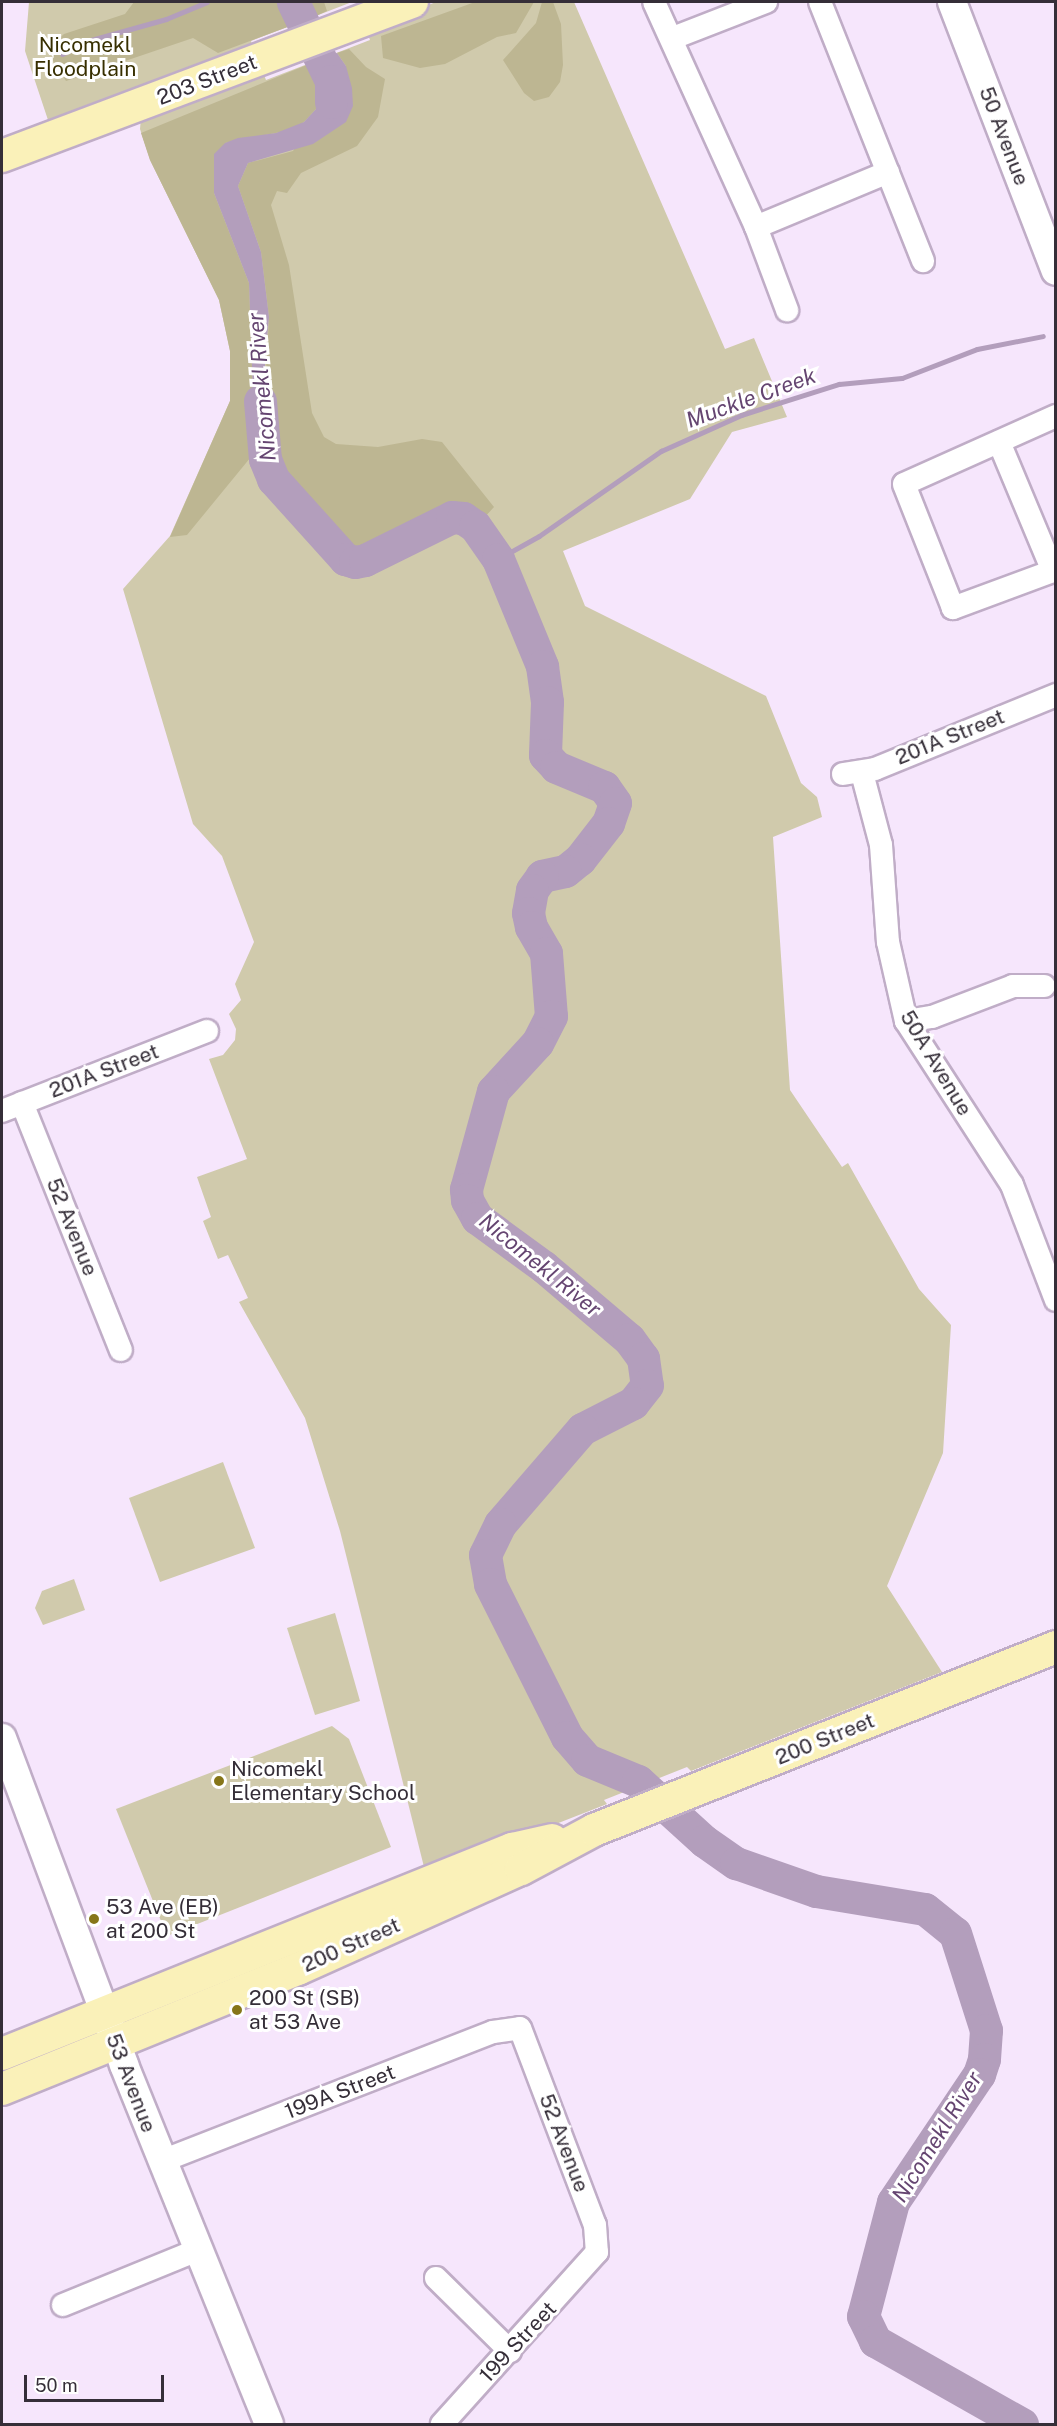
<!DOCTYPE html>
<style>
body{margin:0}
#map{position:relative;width:1057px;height:2426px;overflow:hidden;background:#f6e6fc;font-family:"Public Sans",sans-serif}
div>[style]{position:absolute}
.green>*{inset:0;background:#d0caac}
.forest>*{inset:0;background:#bdb692}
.water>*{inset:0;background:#b39ebc}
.stream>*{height:5px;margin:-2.5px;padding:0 2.5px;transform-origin:2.5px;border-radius:2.5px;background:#b39ebc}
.river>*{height:33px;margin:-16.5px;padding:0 16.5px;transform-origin:16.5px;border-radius:16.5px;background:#b39ebc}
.roads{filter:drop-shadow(2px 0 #c0adc7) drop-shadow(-2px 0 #c0adc7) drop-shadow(0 2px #c0adc7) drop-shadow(0 -2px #c0adc7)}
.minor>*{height:22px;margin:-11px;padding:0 11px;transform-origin:11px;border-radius:11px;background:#fff}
.tertiary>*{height:28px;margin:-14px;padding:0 14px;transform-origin:14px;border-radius:14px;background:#fff}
.secondary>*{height:32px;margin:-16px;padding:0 16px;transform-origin:16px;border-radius:16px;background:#faf1b9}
.dots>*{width:16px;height:16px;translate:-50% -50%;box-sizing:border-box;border:3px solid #fff;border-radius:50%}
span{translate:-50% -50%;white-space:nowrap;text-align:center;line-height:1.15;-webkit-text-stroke:6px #fff;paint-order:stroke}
.park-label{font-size:21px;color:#372f00}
.street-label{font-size:21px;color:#352e38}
.poi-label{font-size:21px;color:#352e38}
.left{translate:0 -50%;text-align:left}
.water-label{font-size:22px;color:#654571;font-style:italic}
.frame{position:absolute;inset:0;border:3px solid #352e38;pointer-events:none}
.scale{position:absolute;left:24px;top:2375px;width:140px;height:27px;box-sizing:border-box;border:3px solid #352e38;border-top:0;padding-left:8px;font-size:18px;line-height:21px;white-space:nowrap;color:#352e38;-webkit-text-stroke:4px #fff;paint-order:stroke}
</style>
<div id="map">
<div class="green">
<div style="clip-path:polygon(29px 2px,352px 2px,251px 41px,255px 52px,51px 129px,25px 51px)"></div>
<div style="clip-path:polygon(436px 2px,574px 2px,725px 349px,754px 338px,787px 417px,732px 432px,690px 499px,563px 551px,585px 606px,766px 696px,801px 783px,817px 797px,822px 817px,773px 837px,790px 1090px,842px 1167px,848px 1163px,919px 1289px,951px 1325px,943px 1453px,887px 1586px,942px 1672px,691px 1771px,687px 1767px,604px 1800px,607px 1804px,426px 1875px,340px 1531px,305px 1418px,239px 1302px,248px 1298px,228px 1255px,218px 1259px,203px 1221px,211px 1217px,197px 1177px,247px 1159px,209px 1059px,223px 1055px,235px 1040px,236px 1029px,229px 1014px,241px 1000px,235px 984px,254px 942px,222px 856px,193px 824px,123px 589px,170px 536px,230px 401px,230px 351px,219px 300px,150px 160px,140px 129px,141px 118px,262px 70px,266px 80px,370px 40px,366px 29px)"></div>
<div style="clip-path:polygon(223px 1462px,255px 1548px,160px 1582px,129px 1498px)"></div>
<div style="clip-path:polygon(74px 1579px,85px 1610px,43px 1625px,35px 1608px,42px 1591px)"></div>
<div style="clip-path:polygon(335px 1613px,360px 1701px,315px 1715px,287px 1628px)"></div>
<div style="clip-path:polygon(332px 1726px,349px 1739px,391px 1847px,167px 1936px,116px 1809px)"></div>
</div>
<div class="forest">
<div style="clip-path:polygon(134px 2px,276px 2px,293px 25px,218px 53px,193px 38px,66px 81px,53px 61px,52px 45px,64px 34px,125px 14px)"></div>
<div style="clip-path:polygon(308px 2px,324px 2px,327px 11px,316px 16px)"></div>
<div style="clip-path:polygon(475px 2px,534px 2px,516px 33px,497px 37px,445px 64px,420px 68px,383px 58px,381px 36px)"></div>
<div style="clip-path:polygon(542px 2px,553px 2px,561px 24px,563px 65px,560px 82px,549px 97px,534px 101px,524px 93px,503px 60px,536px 23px)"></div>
<div style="clip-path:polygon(349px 49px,366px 67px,385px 79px,378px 117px,357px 146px,301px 173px,287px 193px,277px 191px,271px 205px,289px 265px,312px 413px,324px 437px,336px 444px,378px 447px,422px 439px,442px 442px,494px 507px,483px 519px,470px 508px,443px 506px,374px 551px,354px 555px,328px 523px,279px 480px,272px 463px,264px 410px,269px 317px,261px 252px,238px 186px,248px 163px,293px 151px,346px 66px,337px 53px)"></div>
<div style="clip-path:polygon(314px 62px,322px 93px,316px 109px,304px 122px,291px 130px,225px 143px,214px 193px,249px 283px,255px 452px,187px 535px,170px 537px,230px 401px,230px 351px,219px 300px,150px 160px,141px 133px)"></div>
</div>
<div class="water">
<div style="clip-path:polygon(276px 2px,308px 2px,316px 16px,293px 25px)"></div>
<div style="clip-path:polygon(337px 53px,346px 66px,352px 88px,353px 106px,346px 122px,313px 144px,248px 163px,238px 186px,261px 252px,269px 317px,265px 360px,266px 443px,255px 452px,249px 283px,214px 193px,214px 154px,225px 143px,238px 138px,276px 133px,304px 122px,316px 109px,322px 93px,314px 62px)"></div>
</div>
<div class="stream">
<div style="left:62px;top:54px;width:32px;rotate:-26deg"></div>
<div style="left:91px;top:40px;width:78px;rotate:-15.6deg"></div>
<div style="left:166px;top:19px;width:44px;rotate:-22.5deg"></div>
<div style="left:498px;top:559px;width:47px;rotate:-29.3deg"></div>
<div style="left:539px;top:536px;width:149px;rotate:-34.9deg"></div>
<div style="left:661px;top:451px;width:88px;rotate:-24.2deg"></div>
<div style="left:741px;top:415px;width:103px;rotate:-17.6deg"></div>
<div style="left:839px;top:384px;width:63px;rotate:-5.4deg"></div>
<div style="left:902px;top:378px;width:80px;rotate:-21.1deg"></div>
<div style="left:977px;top:349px;width:67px;rotate:-11.1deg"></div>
</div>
<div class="river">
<div style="left:293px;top:2px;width:88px;rotate:64.3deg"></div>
<div style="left:331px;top:81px;width:21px;rotate:90deg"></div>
<div style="left:260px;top:401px;width:58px;rotate:85.1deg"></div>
<div style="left:265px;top:459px;width:22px;rotate:68deg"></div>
<div style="left:273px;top:479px;width:108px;rotate:48deg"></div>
<div style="left:345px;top:559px;width:10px;rotate:17deg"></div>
<div style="left:355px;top:562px;width:10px;rotate:-11deg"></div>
<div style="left:365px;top:560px;width:97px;rotate:-26.3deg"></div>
<div style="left:452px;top:517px;width:11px;rotate:5deg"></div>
<div style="left:463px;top:518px;width:14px;rotate:34deg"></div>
<div style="left:475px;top:526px;width:40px;rotate:55.1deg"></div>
<div style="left:498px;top:559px;width:116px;rotate:67.6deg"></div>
<div style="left:542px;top:666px;width:36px;rotate:82deg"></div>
<div style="left:547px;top:702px;width:53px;rotate:92.2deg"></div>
<div style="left:545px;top:755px;width:16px;rotate:47deg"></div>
<div style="left:556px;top:767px;width:52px;rotate:22.6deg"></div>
<div style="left:604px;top:787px;width:19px;rotate:55deg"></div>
<div style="left:615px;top:803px;width:21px;rotate:109deg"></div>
<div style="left:608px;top:823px;width:46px;rotate:127.9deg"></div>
<div style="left:580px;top:859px;width:19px;rotate:141deg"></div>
<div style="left:565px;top:871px;width:24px;rotate:168deg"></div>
<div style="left:542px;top:876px;width:17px;rotate:126deg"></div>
<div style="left:532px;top:890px;width:23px;rotate:100deg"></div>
<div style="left:528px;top:913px;width:14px;rotate:78deg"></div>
<div style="left:531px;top:927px;width:30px;rotate:60deg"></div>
<div style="left:546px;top:953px;width:63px;rotate:85.5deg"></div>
<div style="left:551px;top:1016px;width:30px;rotate:117deg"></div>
<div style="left:537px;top:1043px;width:65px;rotate:132.5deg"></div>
<div style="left:493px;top:1091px;width:102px;rotate:105.4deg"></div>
<div style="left:466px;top:1189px;width:11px;rotate:85deg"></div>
<div style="left:467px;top:1200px;width:21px;rotate:61deg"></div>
<div style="left:477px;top:1218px;width:83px;rotate:36.2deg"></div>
<div style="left:544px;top:1267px;width:111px;rotate:40.3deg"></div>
<div style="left:629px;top:1339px;width:24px;rotate:54deg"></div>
<div style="left:643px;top:1358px;width:27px;rotate:82deg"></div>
<div style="left:647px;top:1385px;width:23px;rotate:128deg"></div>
<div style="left:633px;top:1403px;width:57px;rotate:153deg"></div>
<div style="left:582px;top:1429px;width:125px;rotate:130.8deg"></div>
<div style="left:500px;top:1524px;width:34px;rotate:116deg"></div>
<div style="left:485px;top:1555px;width:29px;rotate:80deg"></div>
<div style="left:490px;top:1584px;width:171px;rotate:63.3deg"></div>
<div style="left:567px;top:1737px;width:30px;rotate:49deg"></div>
<div style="left:587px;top:1760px;width:55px;rotate:22.4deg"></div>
<div style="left:638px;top:1781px;width:89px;rotate:42.3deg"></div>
<div style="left:704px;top:1841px;width:39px;rotate:35deg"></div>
<div style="left:736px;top:1863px;width:85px;rotate:19.3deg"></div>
<div style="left:816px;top:1891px;width:110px;rotate:9.4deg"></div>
<div style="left:925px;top:1909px;width:38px;rotate:39deg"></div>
<div style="left:955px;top:1933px;width:102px;rotate:72.3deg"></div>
<div style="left:986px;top:2030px;width:29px;rotate:94deg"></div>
<div style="left:984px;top:2059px;width:16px;rotate:108deg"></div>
<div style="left:979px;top:2074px;width:154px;rotate:123.9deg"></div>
<div style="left:893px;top:2202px;width:118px;rotate:104.7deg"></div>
<div style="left:863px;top:2316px;width:28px;rotate:64deg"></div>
<div style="left:875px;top:2341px;width:169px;rotate:29.5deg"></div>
</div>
<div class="roads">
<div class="minor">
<div style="left:654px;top:2px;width:247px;rotate:65.6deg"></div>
<div style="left:756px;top:227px;width:89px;rotate:69.5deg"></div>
<div style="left:820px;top:2px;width:279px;rotate:68.3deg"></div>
<div style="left:673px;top:38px;width:100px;rotate:-21.2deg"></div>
<div style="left:756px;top:227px;width:143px;rotate:-22.6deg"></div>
<div style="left:999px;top:442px;width:140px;rotate:67.3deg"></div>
<div style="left:1053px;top:571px;width:107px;rotate:159.7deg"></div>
<div style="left:953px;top:608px;width:133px;rotate:-111.6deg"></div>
<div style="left:904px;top:484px;width:167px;rotate:-24.1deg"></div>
<div style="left:862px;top:773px;width:74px;rotate:75.2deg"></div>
<div style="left:881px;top:845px;width:97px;rotate:85.9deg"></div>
<div style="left:888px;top:942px;width:81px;rotate:77.2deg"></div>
<div style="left:906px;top:1021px;width:195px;rotate:57.1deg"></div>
<div style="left:1012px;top:1185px;width:123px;rotate:69.1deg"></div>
<div style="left:843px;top:774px;width:32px;rotate:-9deg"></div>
<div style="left:875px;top:769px;width:196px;rotate:-22.2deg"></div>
<div style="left:906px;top:1021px;width:26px;rotate:-9deg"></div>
<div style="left:932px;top:1017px;width:87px;rotate:-20.9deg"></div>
<div style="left:1013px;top:986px;width:31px"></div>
<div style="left:22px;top:1103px;width:266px;rotate:68.2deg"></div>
<div style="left:2px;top:1111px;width:220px;rotate:-21.3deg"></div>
<div style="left:162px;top:2161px;width:355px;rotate:-21.3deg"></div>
<div style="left:493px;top:2032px;width:27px;rotate:-8deg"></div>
<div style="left:520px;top:2028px;width:211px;rotate:69.2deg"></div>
<div style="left:595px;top:2225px;width:27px;rotate:86deg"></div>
<div style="left:597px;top:2252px;width:232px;rotate:132deg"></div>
<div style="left:436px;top:2278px;width:104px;rotate:44.6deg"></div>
<div style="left:63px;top:2305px;width:146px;rotate:-22.2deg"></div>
</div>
<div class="tertiary">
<div style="left:952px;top:2px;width:288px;rotate:68.9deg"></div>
<div style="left:2px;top:1738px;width:349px;rotate:69.5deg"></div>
<div style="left:124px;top:2065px;width:387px;rotate:68deg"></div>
</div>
<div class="secondary">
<div style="left:2px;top:156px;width:438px;rotate:-20.6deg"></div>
<div style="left:2px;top:2054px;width:550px;rotate:-21.9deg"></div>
<div style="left:512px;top:1849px;width:41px;rotate:-12.7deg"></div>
<div style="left:2px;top:2089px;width:319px;rotate:-22.1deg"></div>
<div style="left:298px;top:1969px;width:244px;rotate:-24.2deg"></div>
<div style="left:521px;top:1869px;width:83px;rotate:-28.1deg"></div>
<div style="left:594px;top:1830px;width:497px;rotate:-21.6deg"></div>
</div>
</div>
<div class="dots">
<div style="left:219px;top:1781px;background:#867619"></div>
<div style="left:94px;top:1919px;background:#867619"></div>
<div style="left:237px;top:2010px;background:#867619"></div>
</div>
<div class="park-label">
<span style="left:85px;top:57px">Nicomekl<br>Floodplain</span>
</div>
<div class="street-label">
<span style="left:207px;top:80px;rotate:-21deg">203 Street</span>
<span style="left:1004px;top:136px;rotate:69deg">50 Avenue</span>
<span style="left:950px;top:737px;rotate:-22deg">201A Street</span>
<span style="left:936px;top:1063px;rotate:59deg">50A Avenue</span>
<span style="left:104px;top:1071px;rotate:-21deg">201A Street</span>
<span style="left:72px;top:1227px;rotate:68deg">52 Avenue</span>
<span style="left:825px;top:1739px;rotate:-22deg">200 Street</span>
<span style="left:351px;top:1945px;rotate:-24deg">200 Street</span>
<span style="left:131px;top:2083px;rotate:69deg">53 Avenue</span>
<span style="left:340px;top:2092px;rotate:-21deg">199A Street</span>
<span style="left:564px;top:2143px;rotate:69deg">52 Avenue</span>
<span style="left:518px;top:2342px;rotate:-47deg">199 Street</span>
</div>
<div class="poi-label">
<span class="left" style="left:231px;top:1781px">Nicomekl<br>Elementary School</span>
<span class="left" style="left:106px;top:1919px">53 Ave (EB)<br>at 200 St</span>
<span class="left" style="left:249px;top:2010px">200 St (SB)<br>at 53 Ave</span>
</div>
<div class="water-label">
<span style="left:262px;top:387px;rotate:-95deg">Nicomekl River</span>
<span style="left:751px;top:398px;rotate:-20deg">Muckle Creek</span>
<span style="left:540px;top:1265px;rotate:39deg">Nicomekl River</span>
<span style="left:937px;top:2137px;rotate:-58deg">Nicomekl River</span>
</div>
<div class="frame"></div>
<div class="scale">50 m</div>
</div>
